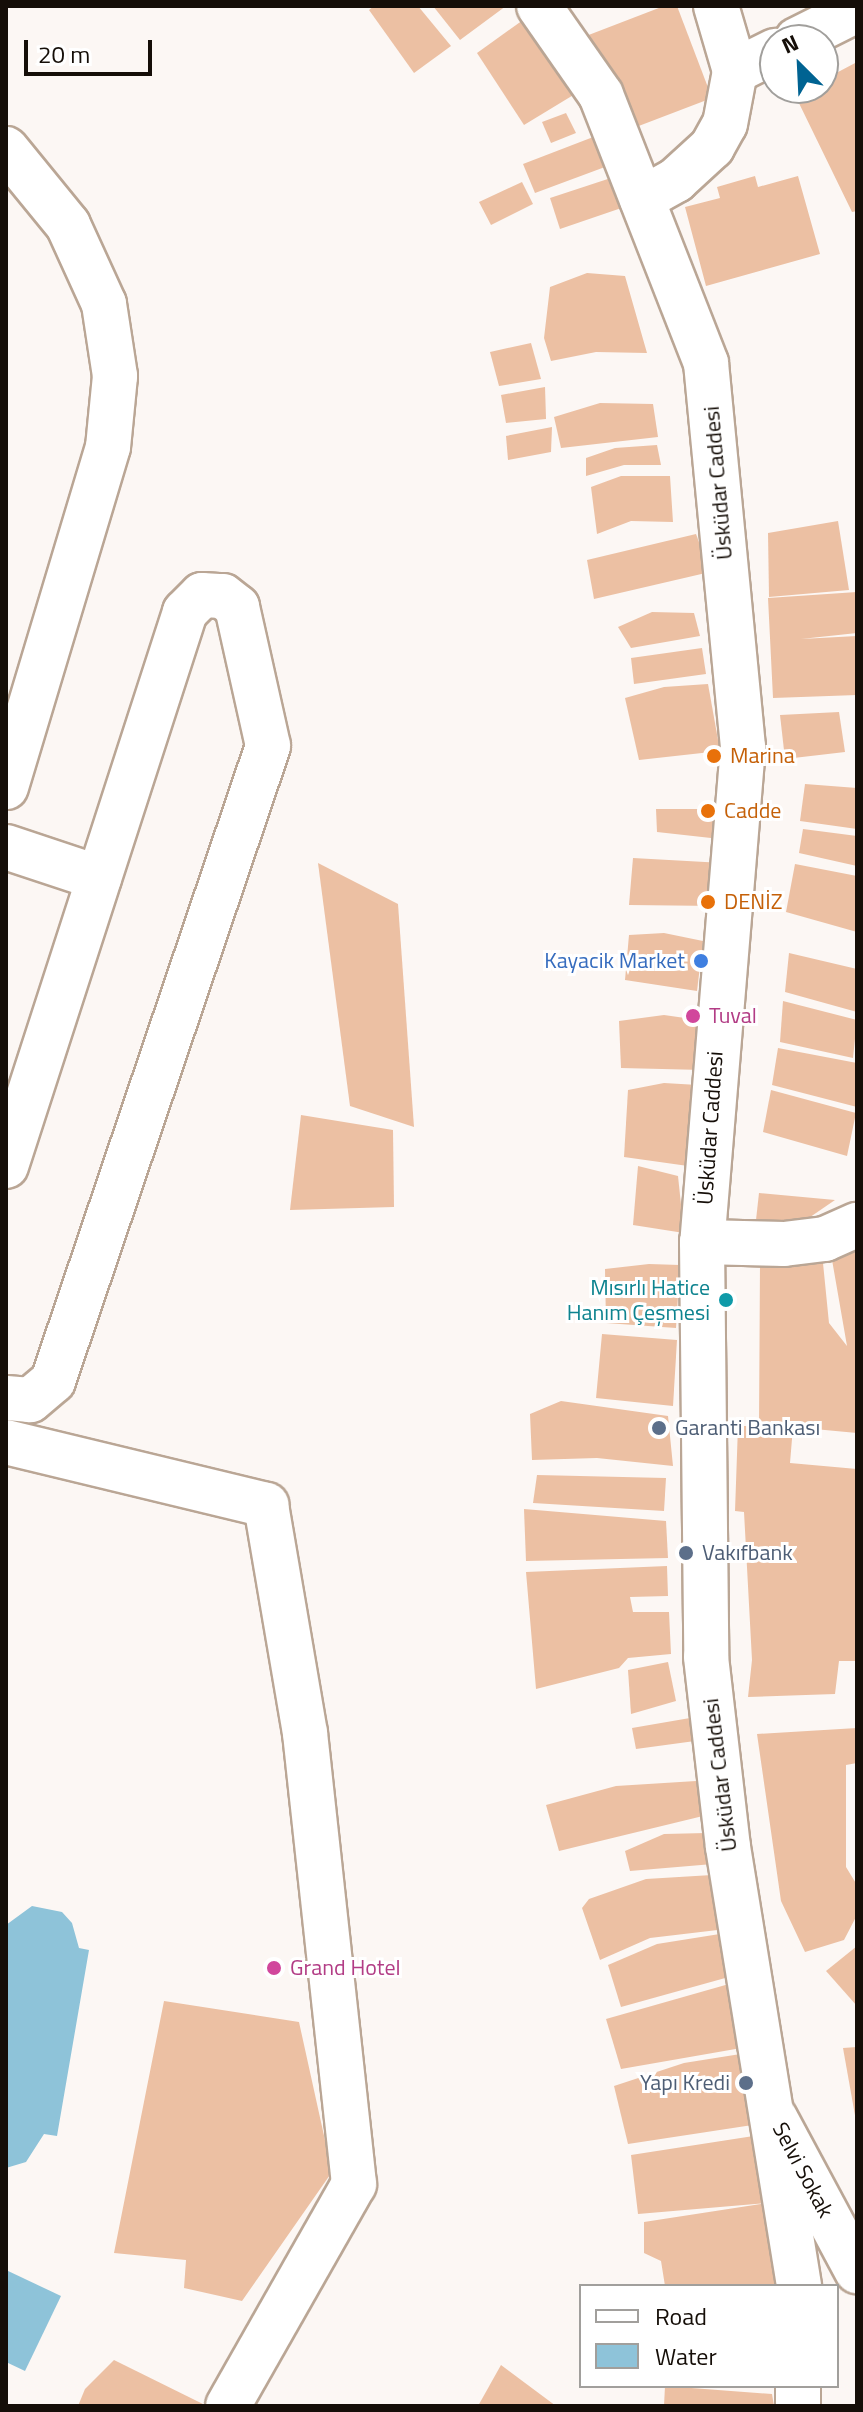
<!DOCTYPE html>
<meta charset="utf-8">
<style>
body{margin:0}
#map{position:relative;width:863px;height:2412px;overflow:hidden;background:#fcf7f4;font-family:"Titillium Web",sans-serif}
div>[style]{position:absolute}
.water>*{inset:0;background:#8ec3d9}
.building>*{inset:0;background:#ecc0a3}
.roads{filter:drop-shadow(2px 0 #baa695) drop-shadow(-2px 0 #baa695) drop-shadow(0 2px #baa695) drop-shadow(0 -2px #baa695)}
.minor>*{height:44px;margin:-22px;padding:0 22px;transform-origin:22px;border-radius:22px;background:#fff}
.major>*{height:44px;margin:-22px;padding:0 22px;transform-origin:22px;border-radius:22px;background:#fff}
.dots>*{width:22px;height:22px;translate:-50% -50%;box-sizing:border-box;border:4px solid #fff;border-radius:50%}
span{translate:-50% -50%;white-space:nowrap;text-align:center;line-height:1.15;-webkit-text-stroke:6px #fff;paint-order:stroke}
.street-label{font-size:22px;color:#150e08}
.food-label{font-size:22px;color:#c56008}
.left{translate:0 -50%;text-align:left}
.shop-label{font-size:22px;color:#366cbe}
.right{translate:-100% -50%;text-align:right}
.hotel-label{font-size:22px;color:#b23c85}
.culture-label{font-size:22px;color:#0d838f}
.service-label{font-size:22px;color:#4e5e75}
.frame{position:absolute;inset:0;border:8px solid #150e08;pointer-events:none}
.legend{position:absolute;left:579px;top:2284px;width:260px;height:104px;box-sizing:border-box;background:#fff;border:2px solid #a19f9c;margin:0;padding:10px 14px;list-style:none;font-size:24px;color:#150e08}
.legend li{display:flex;align-items:center;gap:16px;height:40px}
.legend b{width:40px;border:2px solid #a19f9c}
.north{position:absolute;left:759px;top:24px;width:80px;height:80px;box-sizing:border-box;background:#fff;border:2px solid #a19f9c;border-radius:50%;rotate:336deg;font-size:22px;font-weight:700;line-height:32px;text-align:center;color:#150e08}
.north::after{content:'';display:block;margin:auto;width:28px;height:36px;background:#006392;clip-path:polygon(50% 0,100% 100%,50% 72%,0 100%)}
.scale{position:absolute;left:24px;top:40px;width:128px;height:36px;box-sizing:border-box;border:4px solid #150e08;border-top:0;padding-left:10px;font-size:24px;line-height:28px;white-space:nowrap;color:#150e08;-webkit-text-stroke:6px #fff;paint-order:stroke}
</style>
<div id="map">
<div class="water">
<div style="clip-path:polygon(32px 1906px,62px 1912px,72px 1923px,79px 1948px,89px 1950px,57px 2136px,44px 2134px,26px 2162px,6px 2168px,6px 1925px)"></div>
<div style="clip-path:polygon(6px 2270px,61px 2296px,25px 2371px,6px 2362px)"></div>
</div>
<div class="building">
<div style="clip-path:polygon(374px 6px,418px 6px,451px 46px,414px 73px,369px 10px)"></div>
<div style="clip-path:polygon(433px 6px,506px 6px,460px 40px)"></div>
<div style="clip-path:polygon(664px 6px,677px 6px,712px 98px,623px 132px,586px 36px)"></div>
<div style="clip-path:polygon(530px 15px,580px 91px,524px 125px,477px 53px)"></div>
<div style="clip-path:polygon(857px 62px,857px 211px,852px 212px,795px 95px,823px 88px,823px 80px)"></div>
<div style="clip-path:polygon(566px 113px,576px 133px,551px 143px,542px 122px)"></div>
<div style="clip-path:polygon(601px 134px,613px 164px,535px 193px,523px 164px)"></div>
<div style="clip-path:polygon(626px 173px,636px 203px,560px 229px,550px 198px)"></div>
<div style="clip-path:polygon(755px 176px,758px 187px,798px 176px,820px 254px,706px 286px,685px 207px,720px 198px,717px 187px)"></div>
<div style="clip-path:polygon(522px 182px,533px 204px,491px 225px,479px 202px)"></div>
<div style="clip-path:polygon(587px 273px,625px 276px,647px 353px,596px 352px,551px 361px,544px 338px,550px 287px)"></div>
<div style="clip-path:polygon(531px 343px,541px 379px,499px 386px,490px 352px)"></div>
<div style="clip-path:polygon(545px 387px,546px 419px,506px 423px,501px 395px)"></div>
<div style="clip-path:polygon(600px 403px,653px 404px,658px 437px,561px 448px,554px 417px)"></div>
<div style="clip-path:polygon(552px 427px,551px 452px,508px 460px,506px 436px)"></div>
<div style="clip-path:polygon(657px 445px,661px 465px,624px 465px,586px 476px,586px 458px,615px 448px)"></div>
<div style="clip-path:polygon(621px 476px,670px 476px,673px 522px,631px 521px,597px 534px,591px 487px)"></div>
<div style="clip-path:polygon(838px 521px,849px 590px,769px 597px,768px 533px)"></div>
<div style="clip-path:polygon(696px 534px,710px 572px,594px 599px,587px 560px)"></div>
<div style="clip-path:polygon(857px 592px,857px 633px,801px 639px,857px 636px,857px 695px,773px 698px,768px 598px)"></div>
<div style="clip-path:polygon(652px 612px,694px 613px,700px 636px,631px 648px,618px 627px)"></div>
<div style="clip-path:polygon(702px 648px,706px 674px,634px 684px,631px 658px)"></div>
<div style="clip-path:polygon(708px 684px,720px 751px,639px 760px,625px 698px,664px 687px)"></div>
<div style="clip-path:polygon(839px 712px,845px 752px,785px 759px,780px 715px)"></div>
<div style="clip-path:polygon(805px 784px,857px 788px,857px 829px,800px 821px)"></div>
<div style="clip-path:polygon(656px 809px,718px 809px,711px 838px,657px 832px)"></div>
<div style="clip-path:polygon(803px 829px,857px 836px,857px 866px,799px 853px)"></div>
<div style="clip-path:polygon(633px 858px,723px 863px,717px 906px,629px 905px)"></div>
<div style="clip-path:polygon(318px 863px,398px 904px,414px 1127px,350px 1106px)"></div>
<div style="clip-path:polygon(795px 864px,857px 876px,857px 932px,786px 912px)"></div>
<div style="clip-path:polygon(664px 933px,703px 941px,697px 991px,625px 980px,629px 935px)"></div>
<div style="clip-path:polygon(789px 953px,857px 969px,857px 1012px,785px 992px)"></div>
<div style="clip-path:polygon(783px 1001px,857px 1020px,853px 1058px,780px 1042px)"></div>
<div style="clip-path:polygon(664px 1015px,699px 1020px,703px 1070px,621px 1068px,619px 1021px)"></div>
<div style="clip-path:polygon(778px 1048px,857px 1063px,857px 1107px,772px 1085px)"></div>
<div style="clip-path:polygon(664px 1083px,698px 1085px,688px 1166px,624px 1157px,628px 1090px)"></div>
<div style="clip-path:polygon(771px 1090px,856px 1113px,847px 1156px,763px 1132px)"></div>
<div style="clip-path:polygon(301px 1115px,393px 1130px,394px 1207px,290px 1210px)"></div>
<div style="clip-path:polygon(638px 1166px,678px 1176px,684px 1233px,633px 1225px)"></div>
<div style="clip-path:polygon(759px 1193px,835px 1200px,800px 1224px,756px 1220px)"></div>
<div style="clip-path:polygon(857px 1252px,857px 1433px,793px 1427px,790px 1463px,857px 1469px,857px 1661px,839px 1661px,835px 1694px,748px 1697px,752px 1660px,744px 1512px,735px 1511px,738px 1426px,759px 1426px,760px 1262px,822px 1253px,829px 1323px,847px 1346px,831px 1254px)"></div>
<div style="clip-path:polygon(649px 1264px,680px 1265px,676px 1328px,606px 1323px,605px 1269px)"></div>
<div style="clip-path:polygon(602px 1334px,677px 1340px,673px 1406px,596px 1398px)"></div>
<div style="clip-path:polygon(561px 1401px,668px 1416px,673px 1466px,597px 1458px,532px 1460px,530px 1414px)"></div>
<div style="clip-path:polygon(537px 1475px,666px 1478px,664px 1511px,533px 1503px)"></div>
<div style="clip-path:polygon(524px 1509px,666px 1521px,668px 1558px,526px 1561px)"></div>
<div style="clip-path:polygon(667px 1566px,668px 1596px,630px 1597px,633px 1612px,669px 1612px,671px 1654px,628px 1658px,619px 1668px,536px 1689px,526px 1572px)"></div>
<div style="clip-path:polygon(668px 1662px,676px 1701px,631px 1714px,628px 1670px)"></div>
<div style="clip-path:polygon(690px 1718px,695px 1741px,636px 1749px,632px 1728px)"></div>
<div style="clip-path:polygon(857px 1728px,857px 1763px,846px 1765px,846px 1867px,857px 1885px,857px 1915px,844px 1940px,805px 1952px,781px 1901px,757px 1734px)"></div>
<div style="clip-path:polygon(696px 1781px,703px 1816px,559px 1851px,546px 1805px,616px 1786px)"></div>
<div style="clip-path:polygon(706px 1833px,713px 1864px,630px 1871px,625px 1851px,664px 1834px)"></div>
<div style="clip-path:polygon(712px 1875px,726px 1929px,650px 1938px,600px 1960px,582px 1908px,589px 1899px,646px 1879px)"></div>
<div style="clip-path:polygon(726px 1933px,736px 1975px,621px 2007px,608px 1965px,657px 1944px)"></div>
<div style="clip-path:polygon(857px 1946px,857px 2006px,826px 1971px)"></div>
<div style="clip-path:polygon(736px 1982px,747px 2047px,621px 2069px,606px 2019px)"></div>
<div style="clip-path:polygon(164px 2001px,299px 2022px,332px 2172px,242px 2301px,184px 2288px,186px 2260px,114px 2253px)"></div>
<div style="clip-path:polygon(857px 2047px,857px 2121px,856px 2121px,843px 2048px)"></div>
<div style="clip-path:polygon(753px 2052px,765px 2123px,628px 2144px,614px 2086px,684px 2063px)"></div>
<div style="clip-path:polygon(760px 2135px,782px 2286px,665px 2286px,661px 2261px,644px 2253px,644px 2222px,767px 2203px,638px 2214px,631px 2155px)"></div>
<div style="clip-path:polygon(114px 2360px,207px 2406px,78px 2406px,85px 2389px)"></div>
<div style="clip-path:polygon(501px 2365px,556px 2406px,478px 2406px)"></div>
<div style="clip-path:polygon(665px 2386px,772px 2394px,774px 2406px,664px 2406px)"></div>
</div>
<div class="roads">
<div class="minor">
<div style="left:716px;top:6px;width:68px;rotate:73.7deg"></div>
<div style="left:735px;top:71px;width:45px;rotate:-26.6deg"></div>
<div style="left:797px;top:40px;width:67px;rotate:-26.6deg"></div>
<div style="left:6px;top:149px;width:98px;rotate:50.8deg"></div>
<div style="left:68px;top:225px;width:87px;rotate:65.5deg"></div>
<div style="left:104px;top:304px;width:73px;rotate:81.3deg"></div>
<div style="left:115px;top:376px;width:71px;rotate:95.6deg"></div>
<div style="left:108px;top:447px;width:355px;rotate:106.7deg"></div>
<div style="left:642px;top:199px;width:39px;rotate:-29deg"></div>
<div style="left:676px;top:180px;width:49px;rotate:-42.5deg"></div>
<div style="left:712px;top:147px;width:26px;rotate:-61deg"></div>
<div style="left:725px;top:124px;width:54px;rotate:-79.3deg"></div>
<div style="left:6px;top:847px;width:98px;rotate:18.4deg"></div>
<div style="left:6px;top:1166px;width:582px;rotate:-72.09deg"></div>
<div style="left:185px;top:612px;width:24px;rotate:-45deg"></div>
<div style="left:202px;top:595px;width:21px;rotate:3deg"></div>
<div style="left:223px;top:596px;width:18px;rotate:38deg"></div>
<div style="left:237px;top:607px;width:142px;rotate:77.4deg"></div>
<div style="left:268px;top:746px;width:670px;rotate:108.71deg"></div>
<div style="left:53px;top:1381px;width:30px;rotate:140deg"></div>
<div style="left:30px;top:1400px;width:24px;rotate:-175deg"></div>
<div style="left:702px;top:1242px;width:82px;rotate:1.4deg"></div>
<div style="left:784px;top:1244px;width:41px;rotate:-7deg"></div>
<div style="left:825px;top:1239px;width:35px;rotate:-24deg"></div>
<div style="left:6px;top:1442px;width:268px;rotate:13.6deg"></div>
<div style="left:266px;top:1505px;width:231px;rotate:80.3deg"></div>
<div style="left:305px;top:1733px;width:454px;rotate:83.8deg"></div>
<div style="left:354px;top:2184px;width:255px;rotate:119.6deg"></div>
<div style="left:775px;top:2118px;width:174px;rotate:61.8deg"></div>
</div>
<div class="major">
<div style="left:539px;top:6px;width:108px;rotate:55.1deg"></div>
<div style="left:601px;top:95px;width:288px;rotate:68.6deg"></div>
<div style="left:706px;top:363px;width:386px;rotate:84.5deg"></div>
<div style="left:743px;top:747px;width:497px;rotate:94.7deg"></div>
<div style="left:702px;top:1242px;width:415px;rotate:89.4deg"></div>
<div style="left:706px;top:1657px;width:191px;rotate:83.4deg"></div>
<div style="left:728px;top:1847px;width:445px;rotate:80.8deg"></div>
<div style="left:798px;top:2406px;width:20px;rotate:-90deg"></div>
</div>
</div>
<div class="dots">
<div style="left:714px;top:756px;background:#e8710a"></div>
<div style="left:708px;top:811px;background:#e8710a"></div>
<div style="left:708px;top:902px;background:#e8710a"></div>
<div style="left:701px;top:961px;background:#3f7fe0"></div>
<div style="left:693px;top:1016px;background:#d1479c"></div>
<div style="left:726px;top:1300px;background:#0f9aa8"></div>
<div style="left:659px;top:1428px;background:#5c6f8a"></div>
<div style="left:686px;top:1553px;background:#5c6f8a"></div>
<div style="left:274px;top:1968px;background:#d1479c"></div>
<div style="left:746px;top:2083px;background:#5c6f8a"></div>
</div>
<div class="street-label">
<span style="left:718px;top:483px;rotate:-95deg">Üsküdar Caddesi</span>
<span style="left:710px;top:1128px;rotate:-86deg">Üsküdar Caddesi</span>
<span style="left:720px;top:1775px;rotate:-97deg">Üsküdar Caddesi</span>
<span style="left:803px;top:2170px;rotate:62deg">Selvi Sokak</span>
</div>
<div class="food-label">
<span class="left" style="left:730px;top:756px">Marina</span>
<span class="left" style="left:724px;top:811px">Cadde</span>
<span class="left" style="left:724px;top:902px">DENİZ</span>
</div>
<div class="shop-label">
<span class="right" style="left:685px;top:961px">Kayacik Market</span>
</div>
<div class="hotel-label">
<span class="left" style="left:709px;top:1016px">Tuval</span>
<span class="left" style="left:290px;top:1968px">Grand Hotel</span>
</div>
<div class="culture-label">
<span class="right" style="left:710px;top:1300px">Mısırlı Hatice<br>Hanım Çeşmesi</span>
</div>
<div class="service-label">
<span class="left" style="left:675px;top:1428px">Garanti Bankası</span>
<span class="left" style="left:702px;top:1553px">Vakıfbank</span>
<span class="right" style="left:730px;top:2083px">Yapı Kredi</span>
</div>
<div class="frame"></div>
<ul class="legend">
<li><b style="height:10px;background:#fff"></b>Road</li>
<li><b style="height:22px;background:#8ec3d9"></b>Water</li>
</ul>
<div class="north">N</div>
<div class="scale">20 m</div>
</div>
